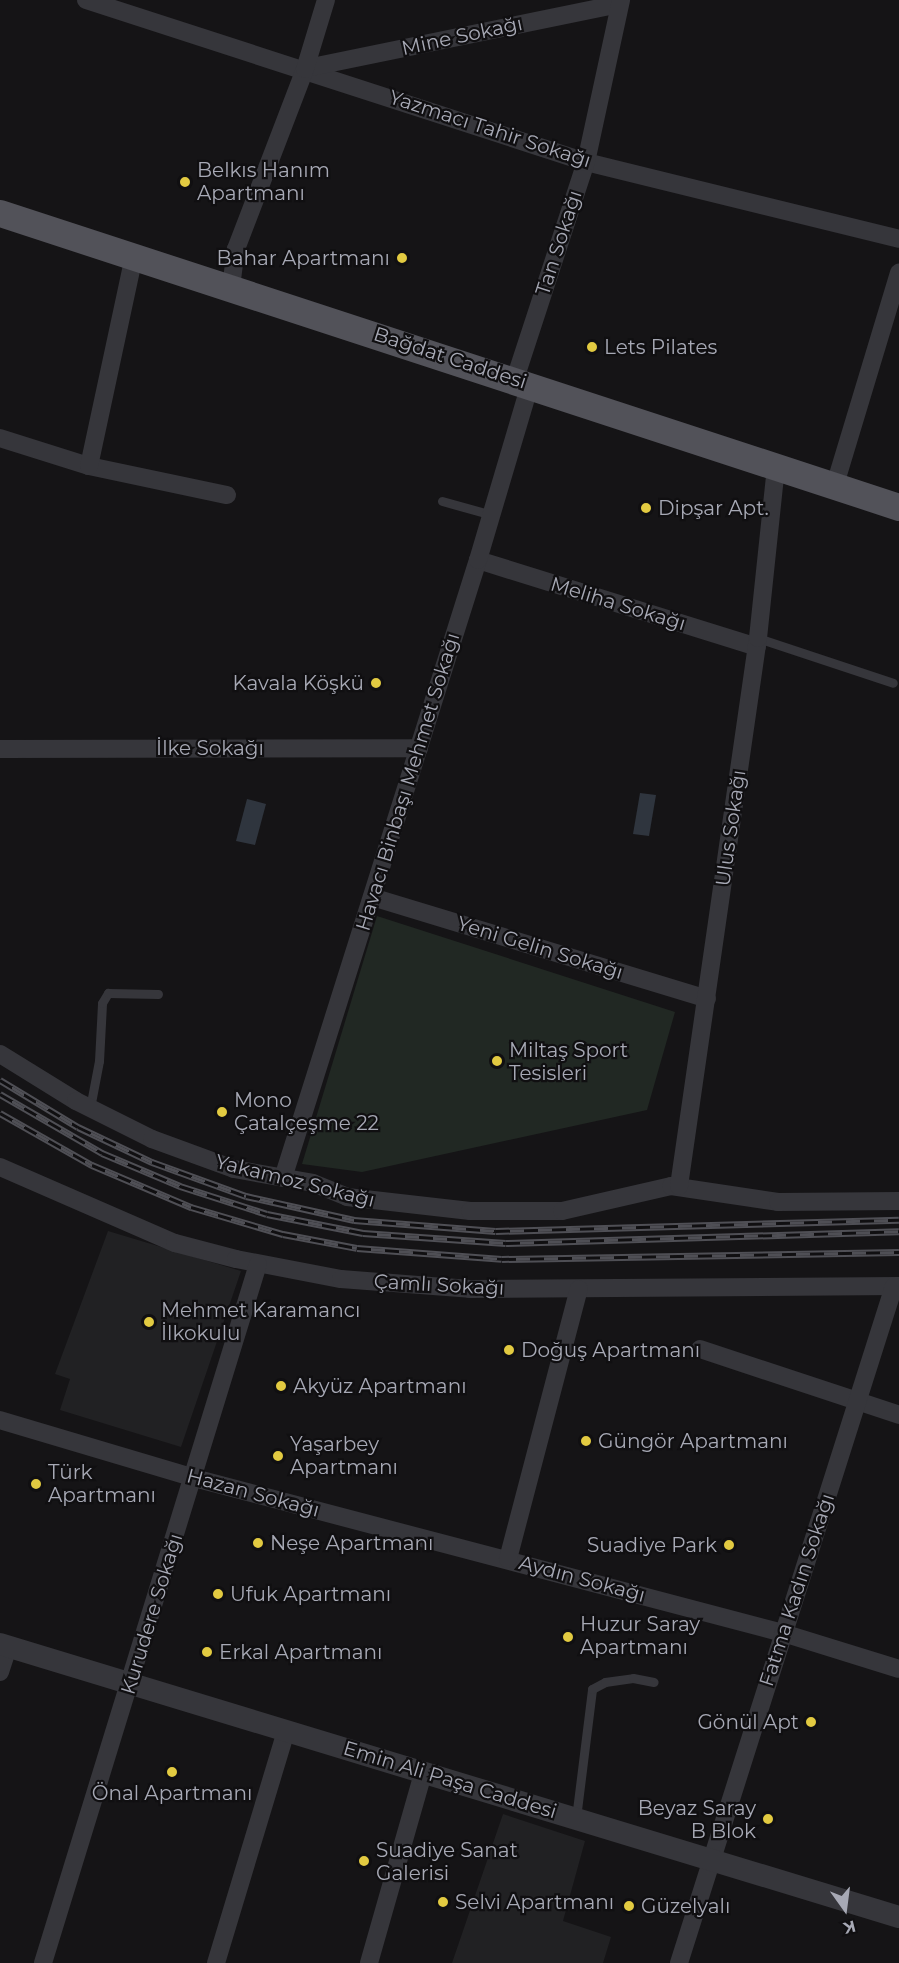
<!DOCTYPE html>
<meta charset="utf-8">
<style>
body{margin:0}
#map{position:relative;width:899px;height:1963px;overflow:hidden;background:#151416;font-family:Montserrat,sans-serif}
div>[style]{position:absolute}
.built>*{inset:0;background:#212123}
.green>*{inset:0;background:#212823}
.water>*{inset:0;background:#2f353e}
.service>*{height:9px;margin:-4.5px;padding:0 4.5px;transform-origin:4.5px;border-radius:4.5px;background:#36363b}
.minor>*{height:18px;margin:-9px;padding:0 9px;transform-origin:9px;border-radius:9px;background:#36363b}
.tertiary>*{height:22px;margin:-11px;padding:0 11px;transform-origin:11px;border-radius:11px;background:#36363b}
.primary>*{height:27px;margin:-13.5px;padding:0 13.5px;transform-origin:13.5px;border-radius:13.5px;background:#525259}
.rail>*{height:7px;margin-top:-3.5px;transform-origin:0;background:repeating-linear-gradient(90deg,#100f11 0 14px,#4f4f55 0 28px);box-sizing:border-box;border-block:2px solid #4f4f55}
.dots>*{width:16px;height:16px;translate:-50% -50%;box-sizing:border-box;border:3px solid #100f11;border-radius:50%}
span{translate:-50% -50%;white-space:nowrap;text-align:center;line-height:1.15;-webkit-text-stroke:4.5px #100f11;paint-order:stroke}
.street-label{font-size:20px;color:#a7a9b5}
.poi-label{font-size:20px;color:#a7a9b5}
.left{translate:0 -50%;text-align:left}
.right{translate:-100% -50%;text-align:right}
.north{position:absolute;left:815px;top:1879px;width:60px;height:60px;-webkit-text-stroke:4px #100f11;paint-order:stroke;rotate:166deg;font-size:16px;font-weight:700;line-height:24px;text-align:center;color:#a7a9b5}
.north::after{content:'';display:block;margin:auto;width:21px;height:27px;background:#a7a9b5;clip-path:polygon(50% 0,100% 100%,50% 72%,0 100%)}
</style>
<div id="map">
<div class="built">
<div style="clip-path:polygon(108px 1231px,241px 1271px,181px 1447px,60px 1410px,70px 1379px,55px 1374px)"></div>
<div style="clip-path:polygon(503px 1814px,585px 1841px,563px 1921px,611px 1937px,603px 1963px,452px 1963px)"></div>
</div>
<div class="green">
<div style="clip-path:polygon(377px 916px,675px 1012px,647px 1110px,362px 1172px,302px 1164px)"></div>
</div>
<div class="water">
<div style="clip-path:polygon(640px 793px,656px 795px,649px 836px,633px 834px)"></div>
<div style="clip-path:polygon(247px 799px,266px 804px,255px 845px,236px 841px)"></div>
</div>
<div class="service">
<div style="left:442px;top:501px;width:52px;rotate:15.6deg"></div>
<div style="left:758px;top:638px;width:142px;rotate:18.4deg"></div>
<div style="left:90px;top:1108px;width:48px;rotate:-79.2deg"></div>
<div style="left:99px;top:1061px;width:58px;rotate:-87deg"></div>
<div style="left:102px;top:1003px;width:12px;rotate:-59deg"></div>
<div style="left:108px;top:993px;width:50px;rotate:1.1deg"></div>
<div style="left:576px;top:1818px;width:130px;rotate:-82.9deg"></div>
<div style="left:592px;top:1689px;width:15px;rotate:-28deg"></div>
<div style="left:605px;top:1682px;width:28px;rotate:-8deg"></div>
<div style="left:633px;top:1678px;width:21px;rotate:11deg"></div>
</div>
<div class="minor">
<div style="left:86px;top:0;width:526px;rotate:17.95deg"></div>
<div style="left:586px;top:162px;width:322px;rotate:13.8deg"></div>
<div style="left:307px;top:68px;width:319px;rotate:-11.6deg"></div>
<div style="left:231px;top:288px;width:39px;rotate:-83deg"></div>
<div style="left:236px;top:249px;width:193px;rotate:-69deg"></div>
<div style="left:305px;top:69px;width:72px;rotate:-73.1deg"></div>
<div style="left:515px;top:379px;width:228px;rotate:-71.9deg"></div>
<div style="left:586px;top:162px;width:166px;rotate:-77.8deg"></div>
<div style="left:0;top:438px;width:93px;rotate:17.5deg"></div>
<div style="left:89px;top:466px;width:141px;rotate:11.9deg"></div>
<div style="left:89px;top:466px;width:215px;rotate:-77.9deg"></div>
<div style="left:834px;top:488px;width:225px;rotate:-73.2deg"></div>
<div style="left:478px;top:560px;width:292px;rotate:17.3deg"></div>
<div style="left:0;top:749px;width:419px;rotate:-0.1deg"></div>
<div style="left:372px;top:897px;width:350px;rotate:16.9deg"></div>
<div style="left:0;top:1054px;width:89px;rotate:31.7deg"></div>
<div style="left:76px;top:1101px;width:85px;rotate:26.6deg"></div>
<div style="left:152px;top:1139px;width:87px;rotate:20.1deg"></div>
<div style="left:234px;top:1169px;width:80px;rotate:10deg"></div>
<div style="left:313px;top:1183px;width:37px;rotate:22deg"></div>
<div style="left:347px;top:1197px;width:124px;rotate:6.5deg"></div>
<div style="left:470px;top:1211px;width:92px"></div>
<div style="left:562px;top:1211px;width:112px;rotate:-12.9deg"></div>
<div style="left:671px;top:1186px;width:108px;rotate:8.5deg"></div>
<div style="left:778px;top:1202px;width:121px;rotate:-0.5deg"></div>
<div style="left:0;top:1167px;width:191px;rotate:23.5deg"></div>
<div style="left:175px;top:1243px;width:63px;rotate:14.7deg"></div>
<div style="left:236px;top:1259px;width:107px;rotate:10.8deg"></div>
<div style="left:341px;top:1279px;width:129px;rotate:4.4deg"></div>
<div style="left:470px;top:1289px;width:429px;rotate:-0.4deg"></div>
<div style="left:283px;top:1178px;width:648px;rotate:-72.49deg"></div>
<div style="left:478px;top:560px;width:184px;rotate:-73.5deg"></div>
<div style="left:679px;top:1186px;width:554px;rotate:-81.8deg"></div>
<div style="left:758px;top:638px;width:171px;rotate:-84deg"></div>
<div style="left:700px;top:1349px;width:210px;rotate:18.3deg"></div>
<div style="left:0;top:1420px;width:202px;rotate:16.6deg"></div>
<div style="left:194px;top:1478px;width:609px;rotate:14.74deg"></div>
<div style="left:783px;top:1633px;width:121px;rotate:17.2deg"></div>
<div style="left:508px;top:1559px;width:279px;rotate:-75.3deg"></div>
<div style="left:0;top:1672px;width:26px;rotate:-72deg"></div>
<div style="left:43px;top:1963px;width:731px;rotate:-72.9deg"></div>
<div style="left:216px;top:1963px;width:242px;rotate:-73.2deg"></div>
<div style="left:369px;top:1963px;width:198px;rotate:-74.1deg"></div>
<div style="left:679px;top:1963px;width:710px;rotate:-72.38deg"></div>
</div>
<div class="tertiary">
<div style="left:0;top:1644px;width:940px;rotate:16.89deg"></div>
</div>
<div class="primary">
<div style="left:0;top:213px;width:946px;rotate:18.11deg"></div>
</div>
<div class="rail">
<div style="left:0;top:1080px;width:91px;rotate:31.1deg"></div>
<div style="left:78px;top:1127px;width:82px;rotate:25.3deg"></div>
<div style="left:152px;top:1162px;width:100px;rotate:19.9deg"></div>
<div style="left:246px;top:1196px;width:111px;rotate:12.5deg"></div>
<div style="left:354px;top:1220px;width:142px;rotate:4.4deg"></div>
<div style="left:496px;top:1231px;width:403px;rotate:-1.6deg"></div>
<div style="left:0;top:1094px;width:118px;rotate:30deg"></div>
<div style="left:102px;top:1153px;width:85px;rotate:22.9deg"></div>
<div style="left:180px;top:1186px;width:91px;rotate:17.8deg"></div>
<div style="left:267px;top:1214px;width:98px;rotate:11.2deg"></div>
<div style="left:363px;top:1233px;width:143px;rotate:4deg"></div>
<div style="left:506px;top:1243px;width:393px;rotate:-1.7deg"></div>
<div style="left:0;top:1113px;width:106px;rotate:29.5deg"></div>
<div style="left:92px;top:1165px;width:108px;rotate:23deg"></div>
<div style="left:191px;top:1207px;width:96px;rotate:16.4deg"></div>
<div style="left:283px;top:1234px;width:75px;rotate:10.7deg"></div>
<div style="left:357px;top:1248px;width:145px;rotate:4.3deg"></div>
<div style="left:502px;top:1259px;width:397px;rotate:-1deg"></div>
</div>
<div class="dots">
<div style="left:185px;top:182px;background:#e2ca41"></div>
<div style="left:402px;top:258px;background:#e2ca41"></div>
<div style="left:592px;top:347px;background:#e2ca41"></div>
<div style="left:646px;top:508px;background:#e2ca41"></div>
<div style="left:376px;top:683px;background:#e2ca41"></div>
<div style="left:497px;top:1061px;background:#e2ca41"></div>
<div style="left:222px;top:1112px;background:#e2ca41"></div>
<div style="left:149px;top:1322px;background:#e2ca41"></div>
<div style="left:509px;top:1350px;background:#e2ca41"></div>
<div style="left:281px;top:1386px;background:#e2ca41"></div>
<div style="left:586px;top:1441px;background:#e2ca41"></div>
<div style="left:278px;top:1456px;background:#e2ca41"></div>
<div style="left:36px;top:1484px;background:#e2ca41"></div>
<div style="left:258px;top:1543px;background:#e2ca41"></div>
<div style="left:729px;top:1545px;background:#e2ca41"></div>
<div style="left:218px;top:1594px;background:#e2ca41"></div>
<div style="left:568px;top:1637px;background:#e2ca41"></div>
<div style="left:207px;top:1652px;background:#e2ca41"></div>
<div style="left:811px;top:1722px;background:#e2ca41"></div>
<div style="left:172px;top:1772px;background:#e2ca41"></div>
<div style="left:768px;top:1819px;background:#e2ca41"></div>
<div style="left:364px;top:1861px;background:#e2ca41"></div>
<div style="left:443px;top:1902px;background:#e2ca41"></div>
<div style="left:629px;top:1906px;background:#e2ca41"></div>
</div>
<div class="street-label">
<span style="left:462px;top:36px;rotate:-12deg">Mine Sokağı</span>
<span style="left:490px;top:129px;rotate:18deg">Yazmacı Tahir Sokağı</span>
<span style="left:559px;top:243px;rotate:-72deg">Tan Sokağı</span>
<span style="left:450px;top:358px;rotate:18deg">Bağdat Caddesi</span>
<span style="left:618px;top:604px;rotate:17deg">Meliha Sokağı</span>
<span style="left:210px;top:748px">İlke Sokağı</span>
<span style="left:408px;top:782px;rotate:-73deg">Havacı Binbaşı Mehmet Sokağı</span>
<span style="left:731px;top:828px;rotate:-82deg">Ulus Sokağı</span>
<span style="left:540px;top:948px;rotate:17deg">Yeni Gelin Sokağı</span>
<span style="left:295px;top:1181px;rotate:14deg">Yakamoz Sokağı</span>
<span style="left:439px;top:1285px;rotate:3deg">Çamlı Sokağı</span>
<span style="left:253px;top:1493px;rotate:15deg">Hazan Sokağı</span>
<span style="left:582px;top:1579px;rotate:15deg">Aydın Sokağı</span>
<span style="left:797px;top:1590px;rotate:-72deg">Fatma Kadın Sokağı</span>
<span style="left:152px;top:1614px;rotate:-73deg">Kurudere Sokağı</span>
<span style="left:450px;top:1780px;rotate:17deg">Emin Ali Paşa Caddesi</span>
</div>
<div class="poi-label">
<span class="left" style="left:197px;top:182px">Belkıs Hanım<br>Apartmanı</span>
<span class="right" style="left:390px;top:258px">Bahar Apartmanı</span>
<span class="left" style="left:604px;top:347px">Lets Pilates</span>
<span class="left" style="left:658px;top:508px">Dipşar Apt.</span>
<span class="right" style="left:364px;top:683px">Kavala Köşkü</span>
<span class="left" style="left:509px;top:1062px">Miltaş Sport<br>Tesisleri</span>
<span class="left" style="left:234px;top:1112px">Mono<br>Çatalçeşme 22</span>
<span class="left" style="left:161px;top:1322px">Mehmet Karamancı<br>İlkokulu</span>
<span class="left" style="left:521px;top:1350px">Doğuş Apartmanı</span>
<span class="left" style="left:293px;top:1386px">Akyüz Apartmanı</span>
<span class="left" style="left:598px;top:1441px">Güngör Apartmanı</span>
<span class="left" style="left:290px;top:1456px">Yaşarbey<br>Apartmanı</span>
<span class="left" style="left:48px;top:1484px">Türk<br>Apartmanı</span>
<span class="left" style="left:270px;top:1543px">Neşe Apartmanı</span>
<span class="right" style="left:717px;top:1545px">Suadiye Park</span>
<span class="left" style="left:230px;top:1594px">Ufuk Apartmanı</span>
<span class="left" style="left:580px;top:1636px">Huzur Saray<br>Apartmanı</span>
<span class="left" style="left:219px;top:1652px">Erkal Apartmanı</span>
<span class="right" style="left:799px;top:1722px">Gönül Apt</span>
<span style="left:172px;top:1793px">Önal Apartmanı</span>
<span class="right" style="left:756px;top:1820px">Beyaz Saray<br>B Blok</span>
<span class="left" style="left:376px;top:1862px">Suadiye Sanat<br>Galerisi</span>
<span class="left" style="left:455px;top:1902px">Selvi Apartmanı</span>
<span class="left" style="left:641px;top:1906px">Güzelyalı</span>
</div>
<div class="north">K</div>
</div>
